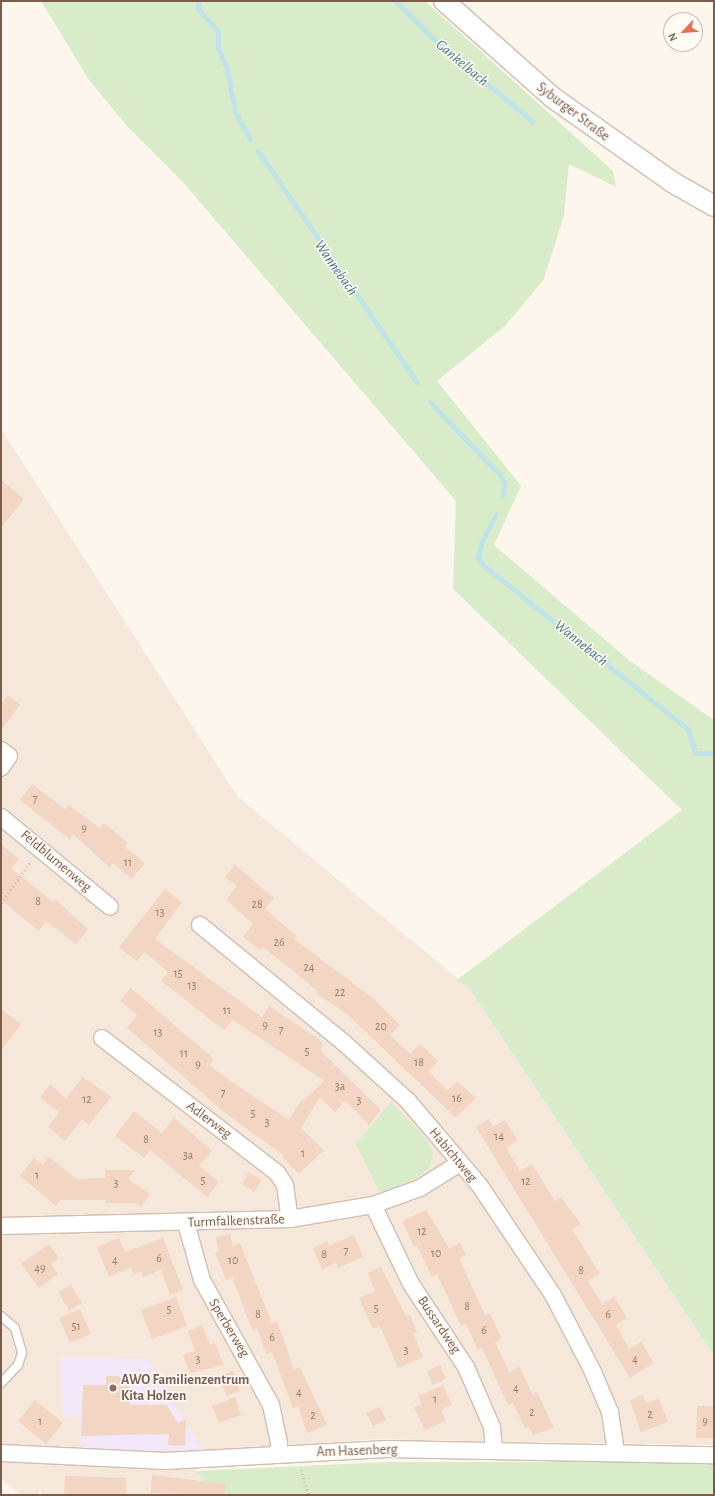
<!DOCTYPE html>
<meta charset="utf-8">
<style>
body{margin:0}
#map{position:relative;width:715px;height:1496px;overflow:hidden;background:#fdf6ec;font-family:"Alegreya Sans",sans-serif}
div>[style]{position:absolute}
.residential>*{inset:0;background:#f5e8da}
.education>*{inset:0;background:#f3e8fa}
.green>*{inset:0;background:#d8ecc9}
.stream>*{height:5px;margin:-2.5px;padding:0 2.5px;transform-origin:2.5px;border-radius:2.5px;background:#bfe3e8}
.building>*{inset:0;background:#f3d5c3}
.path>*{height:2.5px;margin-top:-1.25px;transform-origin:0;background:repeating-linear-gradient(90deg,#d9b8a5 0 1px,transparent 0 4px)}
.roads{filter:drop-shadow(1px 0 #d1beb0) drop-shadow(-1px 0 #d1beb0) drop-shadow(0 1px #d1beb0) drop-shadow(0 -1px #d1beb0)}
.service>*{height:8px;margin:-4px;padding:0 4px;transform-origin:4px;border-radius:4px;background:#fff}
.minor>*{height:16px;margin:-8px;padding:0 8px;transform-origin:8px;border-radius:8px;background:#fff}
.tertiary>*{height:20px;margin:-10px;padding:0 10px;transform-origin:10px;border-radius:10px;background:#fff}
.dots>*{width:11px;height:11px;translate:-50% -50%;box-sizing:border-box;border:2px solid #fffaf3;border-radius:50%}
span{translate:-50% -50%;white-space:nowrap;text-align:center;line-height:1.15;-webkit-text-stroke:3px #fffaf3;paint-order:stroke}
.number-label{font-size:12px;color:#987a6a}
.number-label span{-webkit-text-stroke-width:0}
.street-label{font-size:14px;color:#7a5c4d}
.education-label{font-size:14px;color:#785e54;font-weight:700}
.left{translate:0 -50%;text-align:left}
.water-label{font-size:15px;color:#437c86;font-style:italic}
.frame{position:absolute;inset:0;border:2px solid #7a5c4d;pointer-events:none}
.north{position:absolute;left:663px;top:12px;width:40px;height:40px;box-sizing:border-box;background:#fffaf3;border:1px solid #cabbb1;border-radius:50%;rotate:244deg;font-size:11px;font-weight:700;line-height:16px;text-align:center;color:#7a5c4d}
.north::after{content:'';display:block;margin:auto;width:14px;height:18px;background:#e76f51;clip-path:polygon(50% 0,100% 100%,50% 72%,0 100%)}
</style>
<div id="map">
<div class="residential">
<div style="clip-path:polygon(1px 429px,238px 797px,468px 987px,714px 1356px,714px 1445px,375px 1439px,194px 1453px,196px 1471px,212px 1495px,43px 1495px,40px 1491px,37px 1495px,20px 1495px,1px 1479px)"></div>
</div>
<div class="education">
<div style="clip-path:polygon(59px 1357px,148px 1359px,203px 1451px,81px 1450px,80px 1416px,64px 1417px)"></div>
</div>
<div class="green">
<div style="clip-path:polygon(41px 1px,425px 1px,613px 171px,616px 187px,569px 164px,564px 215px,544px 279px,505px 326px,437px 381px,521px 486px,494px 545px,630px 661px,714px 720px,714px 1356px,468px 987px,457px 980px,682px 810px,453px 589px,456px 501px,182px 181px,127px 126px,89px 80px)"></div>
<div style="clip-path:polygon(391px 1102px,426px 1139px,433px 1152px,430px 1166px,419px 1177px,380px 1193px,356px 1144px)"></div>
<div style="clip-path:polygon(389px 1462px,714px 1462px,714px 1495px,212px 1495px,196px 1471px)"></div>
</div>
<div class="stream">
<div style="left:199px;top:1px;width:8px;rotate:97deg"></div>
<div style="left:198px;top:9px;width:30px;rotate:48deg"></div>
<div style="left:218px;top:31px;width:17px;rotate:90deg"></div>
<div style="left:218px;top:48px;width:23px;rotate:67deg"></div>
<div style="left:227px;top:69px;width:44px;rotate:79.5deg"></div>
<div style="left:235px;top:112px;width:31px;rotate:61deg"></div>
<div style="left:396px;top:1px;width:58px;rotate:45deg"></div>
<div style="left:437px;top:42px;width:124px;rotate:39.7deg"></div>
<div style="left:258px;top:151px;width:280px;rotate:55.5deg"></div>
<div style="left:430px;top:402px;width:100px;rotate:46.2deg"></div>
<div style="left:499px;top:474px;width:9px;rotate:58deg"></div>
<div style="left:504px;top:482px;width:13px;rotate:94deg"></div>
<div style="left:496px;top:514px;width:34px;rotate:117deg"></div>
<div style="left:481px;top:544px;width:14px;rotate:102deg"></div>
<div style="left:478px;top:558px;width:9px;rotate:54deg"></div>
<div style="left:483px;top:565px;width:263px;rotate:38.7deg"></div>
<div style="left:688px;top:729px;width:25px;rotate:74deg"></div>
<div style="left:695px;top:753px;width:19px"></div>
</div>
<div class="building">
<div style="clip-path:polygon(1px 480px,24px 499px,1px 528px)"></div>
<div style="clip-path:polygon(8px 695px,20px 705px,1px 730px,1px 704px)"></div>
<div style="clip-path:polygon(32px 784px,65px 809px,68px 805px,100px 828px,104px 823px,128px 843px,125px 847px,145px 863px,132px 879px,112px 863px,109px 867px,73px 834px,69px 839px,20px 800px)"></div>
<div style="clip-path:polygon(1px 844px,19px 859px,11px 868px,53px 902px,55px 899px,88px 929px,76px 944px,46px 921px,39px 931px,1px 900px)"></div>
<div style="clip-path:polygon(235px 865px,274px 898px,265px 909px,297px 936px,294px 939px,374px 999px,400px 1025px,390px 1035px,410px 1054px,420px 1044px,438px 1061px,428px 1072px,448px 1090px,457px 1081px,476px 1098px,456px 1118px,348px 1015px,316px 993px,318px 991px,263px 947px,260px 950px,243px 937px,253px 924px,226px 900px,237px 886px,225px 877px)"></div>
<div style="clip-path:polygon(165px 889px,182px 902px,155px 939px,262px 1017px,269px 1006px,320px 1040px,323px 1046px,320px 1050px,381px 1110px,369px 1125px,345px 1101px,335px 1112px,320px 1097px,301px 1128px,324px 1150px,299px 1174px,282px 1157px,284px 1155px,230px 1117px,127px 1028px,137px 1015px,120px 1001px,131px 988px,214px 1059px,209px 1066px,289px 1120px,302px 1099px,304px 1100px,324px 1081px,233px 1020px,224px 1030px,161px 981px,168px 972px,144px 952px,137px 961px,119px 947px)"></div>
<div style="clip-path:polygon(1px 1009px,21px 1024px,1px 1051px)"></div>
<div style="clip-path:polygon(83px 1077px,111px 1097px,89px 1125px,82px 1119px,65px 1141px,48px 1127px,59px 1113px,40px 1097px,50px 1084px,66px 1098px)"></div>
<div style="clip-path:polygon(134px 1111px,162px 1133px,174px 1118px,212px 1151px,199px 1166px,219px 1182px,207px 1197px,150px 1150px,144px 1158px,115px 1136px)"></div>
<div style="clip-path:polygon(489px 1119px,493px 1127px,505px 1120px,518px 1141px,506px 1148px,520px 1171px,532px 1164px,555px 1201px,561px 1197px,581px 1224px,572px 1229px,600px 1274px,588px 1281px,602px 1304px,614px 1297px,627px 1318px,616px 1325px,629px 1349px,641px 1342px,654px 1363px,630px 1378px,476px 1127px)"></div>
<div style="clip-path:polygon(49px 1157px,77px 1179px,105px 1178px,105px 1170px,135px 1170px,128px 1179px,150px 1194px,141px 1207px,135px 1203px,105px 1203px,105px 1200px,60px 1200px,56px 1206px,20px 1176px,34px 1158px,43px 1164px)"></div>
<div style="clip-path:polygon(249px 1172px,262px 1180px,254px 1192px,242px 1184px)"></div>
<div style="clip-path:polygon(426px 1210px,449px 1248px,460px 1243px,466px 1255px,459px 1258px,485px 1315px,490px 1313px,502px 1339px,495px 1342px,509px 1372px,520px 1367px,532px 1394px,537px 1391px,554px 1428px,533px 1435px,529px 1427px,525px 1429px,513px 1403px,508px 1405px,482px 1348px,478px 1350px,466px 1324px,461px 1326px,437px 1274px,432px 1277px,417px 1246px,414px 1247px,402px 1221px)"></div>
<div style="clip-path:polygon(230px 1234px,233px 1246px,240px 1243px,272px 1323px,277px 1321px,294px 1369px,300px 1367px,327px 1425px,307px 1433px,298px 1407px,293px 1408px,272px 1352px,266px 1354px,257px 1328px,252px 1330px,232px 1277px,226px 1280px,215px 1253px,219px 1251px,216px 1237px)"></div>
<div style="clip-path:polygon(354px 1235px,363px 1257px,338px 1268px,336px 1263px,322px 1269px,313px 1248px,327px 1241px,329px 1246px)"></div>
<div style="clip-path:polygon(119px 1238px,125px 1252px,163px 1238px,183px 1290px,170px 1295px,161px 1270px,143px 1277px,141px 1272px,134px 1274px,131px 1268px,109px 1277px,97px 1247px)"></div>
<div style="clip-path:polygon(49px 1244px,59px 1258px,51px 1264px,58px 1274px,39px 1288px,21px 1264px)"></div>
<div style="clip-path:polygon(381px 1267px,406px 1316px,410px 1315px,417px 1332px,413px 1333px,423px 1357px,398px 1368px,380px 1326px,373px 1329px,359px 1298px,375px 1291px,368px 1273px)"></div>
<div style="clip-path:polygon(71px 1285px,82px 1303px,69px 1311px,58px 1292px)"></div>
<div style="clip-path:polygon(176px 1297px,187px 1326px,152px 1339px,141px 1310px)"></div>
<div style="clip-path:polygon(80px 1309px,91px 1334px,70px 1343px,59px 1318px)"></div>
<div style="clip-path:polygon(202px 1325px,210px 1345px,215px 1343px,224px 1365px,190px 1373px,183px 1355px,195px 1351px,188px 1331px)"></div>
<div style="clip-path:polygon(440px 1365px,446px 1379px,433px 1385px,427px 1371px)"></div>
<div style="clip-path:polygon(233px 1371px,240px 1391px,227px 1396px,219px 1376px)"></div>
<div style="clip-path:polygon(106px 1376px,120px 1376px,121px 1386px,130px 1386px,130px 1405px,167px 1405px,178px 1423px,186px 1419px,185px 1446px,168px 1445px,169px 1434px,81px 1436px,83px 1385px,106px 1385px)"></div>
<div style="clip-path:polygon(443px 1385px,452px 1405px,441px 1410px,446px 1421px,425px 1430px,414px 1407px,422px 1404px,418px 1396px)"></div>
<div style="clip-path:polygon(643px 1395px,646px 1403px,659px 1399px,668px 1422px,641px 1432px,630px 1400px)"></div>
<div style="clip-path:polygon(235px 1397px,241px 1415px,219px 1423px,212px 1406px)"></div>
<div style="clip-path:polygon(35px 1400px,63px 1423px,46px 1444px,18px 1421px)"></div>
<div style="clip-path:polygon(697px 1406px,714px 1406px,714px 1438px,696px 1438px)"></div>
<div style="clip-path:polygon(380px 1407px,386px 1420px,373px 1426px,366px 1413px)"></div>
<div style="clip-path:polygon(152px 1475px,225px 1484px,225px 1495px,151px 1493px)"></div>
<div style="clip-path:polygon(65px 1476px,126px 1478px,126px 1495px,64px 1495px)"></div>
</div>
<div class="path">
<div style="left:1px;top:903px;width:52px;rotate:-54.5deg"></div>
<div style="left:301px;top:1470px;width:26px;rotate:72deg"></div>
</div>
<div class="roads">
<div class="service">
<div style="left:1px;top:1316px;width:18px;rotate:41deg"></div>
<div style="left:15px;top:1328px;width:26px;rotate:74deg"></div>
<div style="left:22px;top:1353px;width:13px;rotate:108deg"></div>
<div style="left:18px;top:1365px;width:25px;rotate:133deg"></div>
</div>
<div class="minor">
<div style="left:1px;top:750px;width:10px;rotate:37deg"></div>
<div style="left:9px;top:756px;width:14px;rotate:124deg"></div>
<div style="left:1px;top:817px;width:141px;rotate:39.5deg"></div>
<div style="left:200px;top:925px;width:185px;rotate:39.3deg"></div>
<div style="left:343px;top:1042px;width:88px;rotate:42.2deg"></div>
<div style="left:408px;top:1101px;width:111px;rotate:49.7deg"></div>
<div style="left:480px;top:1186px;width:131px;rotate:56.2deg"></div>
<div style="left:553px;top:1295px;width:87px;rotate:62.5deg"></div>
<div style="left:593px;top:1372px;width:43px;rotate:67deg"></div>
<div style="left:610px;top:1412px;width:40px;rotate:81.5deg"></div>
<div style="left:102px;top:1038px;width:221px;rotate:37.6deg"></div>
<div style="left:277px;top:1173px;width:14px;rotate:56deg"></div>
<div style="left:285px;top:1185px;width:34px;rotate:82deg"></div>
<div style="left:373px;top:1205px;width:88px;rotate:64.3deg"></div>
<div style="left:411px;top:1284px;width:100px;rotate:56.5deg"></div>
<div style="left:466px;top:1367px;width:65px;rotate:66.6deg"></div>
<div style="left:492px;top:1427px;width:22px;rotate:85deg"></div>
<div style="left:186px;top:1223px;width:59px;rotate:74.3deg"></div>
<div style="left:202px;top:1280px;width:143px;rotate:61.1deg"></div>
<div style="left:271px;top:1405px;width:38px;rotate:78deg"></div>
<div style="left:279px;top:1442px;width:13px;rotate:94deg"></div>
<div style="left:1px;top:1226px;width:289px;rotate:-1.4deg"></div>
<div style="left:290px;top:1219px;width:84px;rotate:-9.6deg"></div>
<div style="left:373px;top:1205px;width:50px;rotate:-19.9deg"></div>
<div style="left:420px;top:1188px;width:47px;rotate:-32deg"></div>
<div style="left:1px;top:1453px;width:165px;rotate:2.8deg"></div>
<div style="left:166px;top:1461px;width:221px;rotate:-3.1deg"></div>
<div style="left:387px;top:1449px;width:327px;rotate:1.1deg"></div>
</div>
<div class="tertiary">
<div style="left:444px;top:1px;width:144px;rotate:41.6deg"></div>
<div style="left:552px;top:97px;width:147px;rotate:35.3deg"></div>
<div style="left:672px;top:182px;width:48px;rotate:29.7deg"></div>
</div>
</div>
<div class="dots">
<div style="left:113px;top:1388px;background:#8d6e63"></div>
</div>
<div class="number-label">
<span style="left:35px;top:799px">7</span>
<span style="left:84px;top:829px">9</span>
<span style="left:128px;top:863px">11</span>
<span style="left:38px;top:902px">8</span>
<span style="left:257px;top:905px">28</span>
<span style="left:160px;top:913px">13</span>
<span style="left:279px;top:943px">26</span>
<span style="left:309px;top:968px">24</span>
<span style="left:178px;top:974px">15</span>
<span style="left:192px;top:986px">13</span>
<span style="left:340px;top:993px">22</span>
<span style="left:227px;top:1011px">11</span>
<span style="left:265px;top:1026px">9</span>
<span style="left:381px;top:1027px">20</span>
<span style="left:281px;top:1030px">7</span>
<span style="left:158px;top:1033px">13</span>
<span style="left:307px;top:1052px">5</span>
<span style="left:184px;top:1054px">11</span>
<span style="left:419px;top:1063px">18</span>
<span style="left:198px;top:1065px">9</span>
<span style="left:340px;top:1087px">3a</span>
<span style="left:223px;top:1093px">7</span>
<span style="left:457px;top:1099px">16</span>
<span style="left:87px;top:1100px">12</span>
<span style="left:359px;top:1101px">3</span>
<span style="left:253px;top:1114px">5</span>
<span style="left:267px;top:1123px">3</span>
<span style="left:499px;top:1137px">14</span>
<span style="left:146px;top:1140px">8</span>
<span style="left:303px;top:1154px">1</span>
<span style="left:188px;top:1156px">3a</span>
<span style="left:37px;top:1176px">1</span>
<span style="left:203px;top:1181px">5</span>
<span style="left:526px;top:1182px">12</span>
<span style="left:116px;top:1184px">3</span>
<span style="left:422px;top:1232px">12</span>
<span style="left:346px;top:1251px">7</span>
<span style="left:436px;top:1254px">10</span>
<span style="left:324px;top:1255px">8</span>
<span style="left:159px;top:1259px">6</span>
<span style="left:115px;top:1261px">4</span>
<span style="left:233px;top:1261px">10</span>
<span style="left:40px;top:1269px">49</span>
<span style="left:581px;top:1271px">8</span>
<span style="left:467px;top:1307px">8</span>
<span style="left:376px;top:1309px">5</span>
<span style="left:169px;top:1310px">5</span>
<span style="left:258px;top:1315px">8</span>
<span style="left:608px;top:1315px">6</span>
<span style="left:76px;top:1327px">51</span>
<span style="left:484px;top:1331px">6</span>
<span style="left:272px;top:1338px">6</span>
<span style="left:406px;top:1351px">3</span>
<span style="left:198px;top:1360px">3</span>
<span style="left:635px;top:1360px">4</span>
<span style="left:516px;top:1389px">4</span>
<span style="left:299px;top:1393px">4</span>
<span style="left:435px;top:1400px">1</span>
<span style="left:532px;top:1413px">2</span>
<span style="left:650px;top:1415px">2</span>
<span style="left:313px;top:1416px">2</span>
<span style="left:40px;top:1422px">1</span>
<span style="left:705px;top:1422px">9</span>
</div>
<div class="street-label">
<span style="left:573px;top:112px;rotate:37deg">Syburger Straße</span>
<span style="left:56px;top:861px;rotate:40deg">Feldblumenweg</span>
<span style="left:209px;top:1120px;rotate:37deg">Adlerweg</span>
<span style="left:453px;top:1155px;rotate:50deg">Habichtweg</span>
<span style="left:236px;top:1221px;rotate:-2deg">Turmfalkenstraße</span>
<span style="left:439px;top:1325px;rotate:56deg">Bussardweg</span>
<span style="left:229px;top:1328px;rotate:59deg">Sperberweg</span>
<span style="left:357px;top:1451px;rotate:-2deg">Am Hasenberg</span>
</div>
<div class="education-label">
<span class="left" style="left:121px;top:1388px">AWO Familienzentrum<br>Kita Holzen</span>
</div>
<div class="water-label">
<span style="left:462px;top:63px;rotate:40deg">Gankelbach</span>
<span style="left:336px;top:268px;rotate:55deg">Wannebach</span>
<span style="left:581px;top:643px;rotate:39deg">Wannebach</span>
</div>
<div class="frame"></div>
<div class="north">N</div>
</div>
